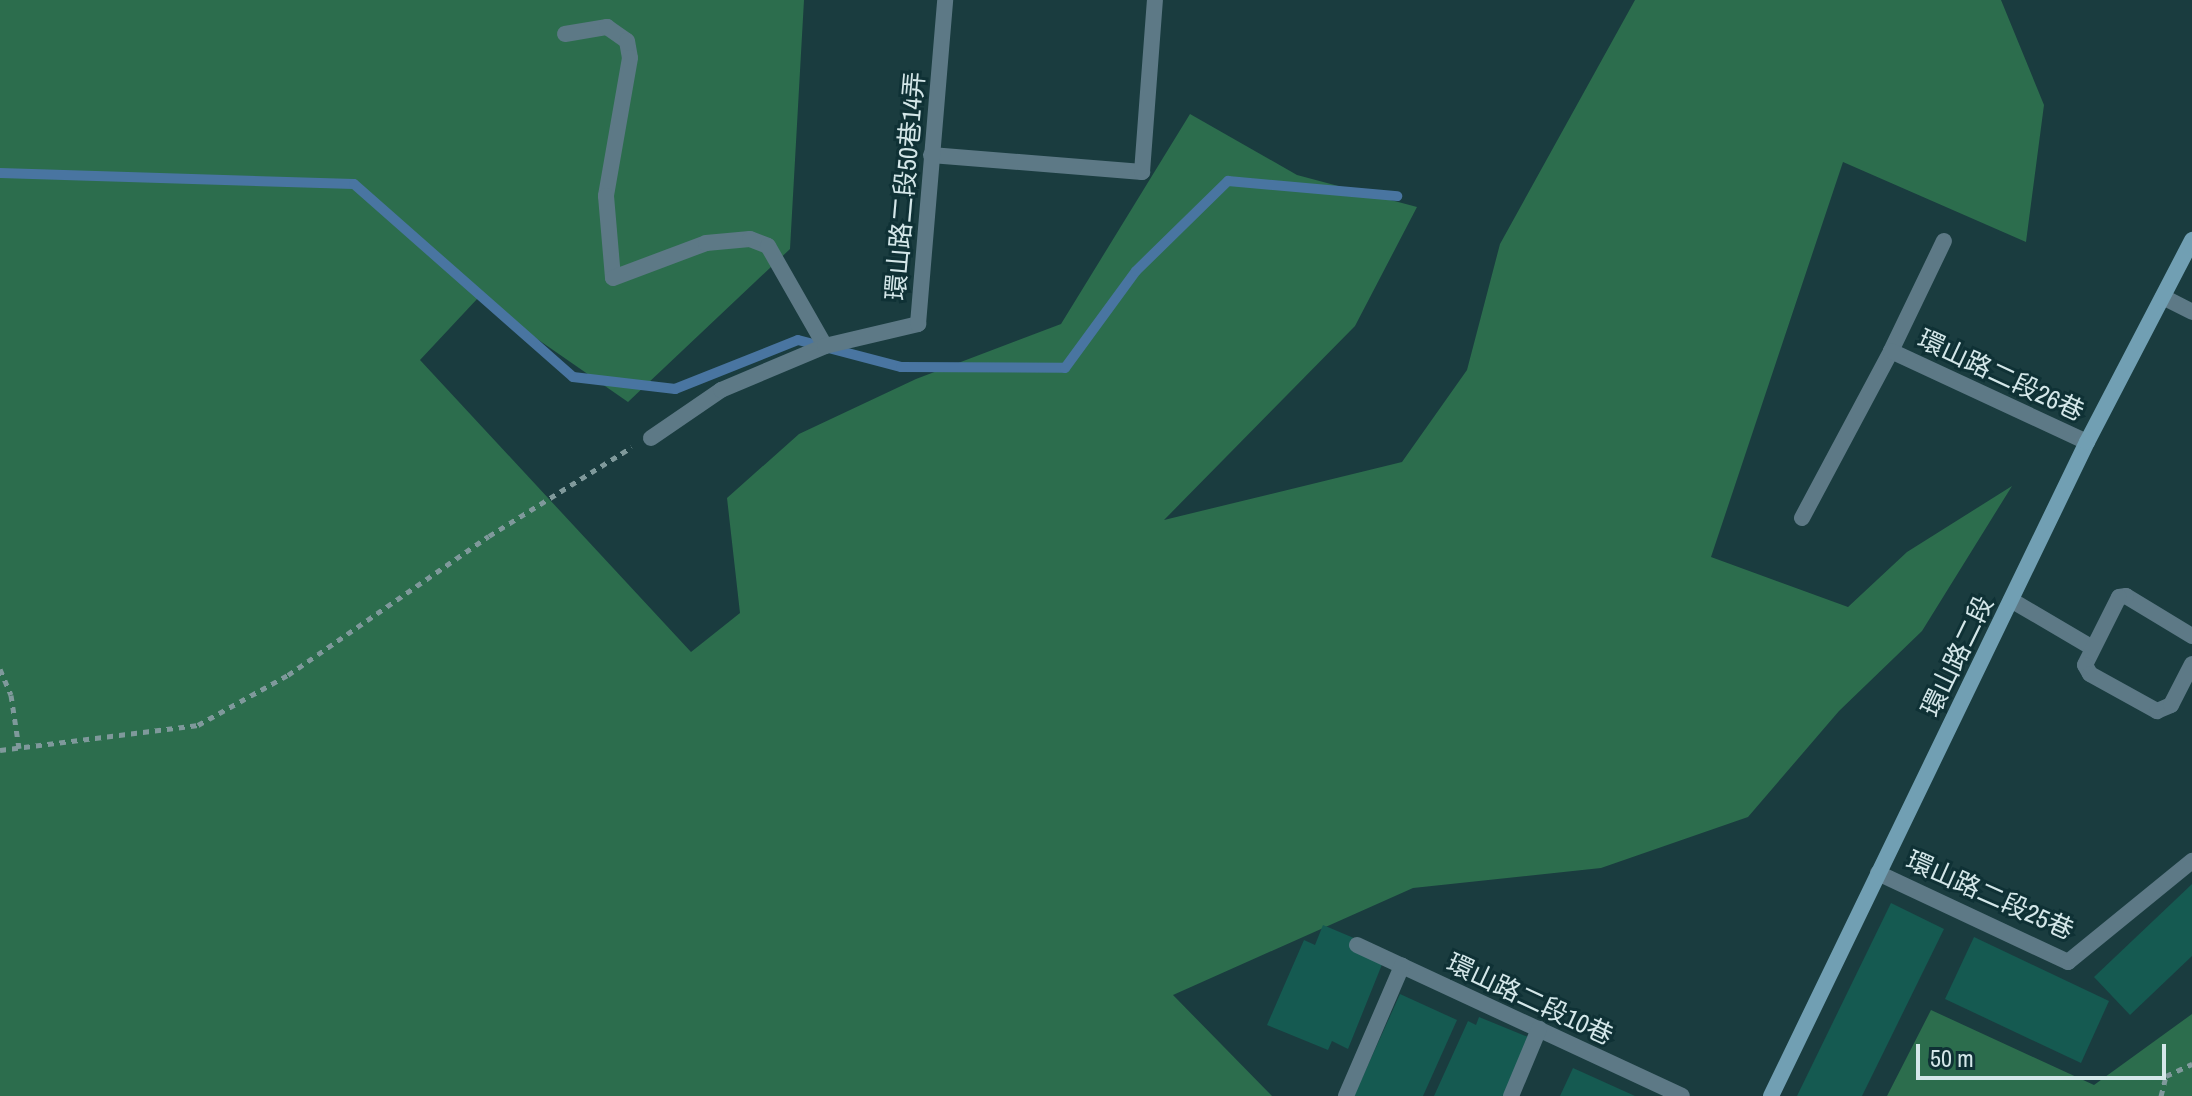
<!DOCTYPE html>
<meta charset="utf-8">
<style>
body{margin:0}
#map{position:relative;width:2192px;height:1096px;overflow:hidden;background:#1a3c3f;font-family:"Archivo Narrow","Noto Sans TC",sans-serif}
div>[style]{position:absolute}
.forest>*{inset:0;background:#2c6d4d}
.stream>*{height:10px;margin:-5px;padding:0 5px;transform-origin:5px;border-radius:5px;background:#4975a1}
.building>*{inset:0;background:#155a51}
.path>*{height:5px;margin-top:-2.5px;transform-origin:0;background:repeating-linear-gradient(90deg,#7f999b 0 6px,transparent 0 12px)}
.lane>*{height:16px;margin:-8px;padding:0 8px;transform-origin:8px;border-radius:8px;background:#5d7986}
.street>*{height:16px;margin:-8px;padding:0 8px;transform-origin:8px;border-radius:8px;background:#5d7986}
.secondary>*{height:16px;margin:-8px;padding:0 8px;transform-origin:8px;border-radius:8px;background:#719fb3}
span{translate:-50% -50%;white-space:nowrap;text-align:center;line-height:1.15;-webkit-text-stroke:6px #0f3135;paint-order:stroke}
.street-label{font-size:26px;color:#d4e7e9}
.scale{position:absolute;left:1916px;top:1044px;width:250px;height:36px;box-sizing:border-box;border:4px solid #d4e7e9;border-top:0;padding-left:10px;font-size:24px;line-height:28px;white-space:nowrap;color:#d4e7e9;-webkit-text-stroke:6px #0f3135;paint-order:stroke}
</style>
<div id="map">
<div class="forest">
<div style="clip-path:polygon(0 0,804px 0,790px 249px,628px 402px,478px 298px,420px 360px,691px 652px,740px 613px,727px 498px,799px 434px,916px 379px,1061px 324px,1190px 114px,1297px 175px,1417px 207px,1355px 326px,1164px 520px,1402px 462px,1467px 370px,1500px 244px,1635px 0,2001px 0,2044px 105px,2026px 242px,1843px 162px,1711px 557px,1848px 607px,1907px 552px,2012px 486px,1922px 631px,1839px 711px,1748px 817px,1601px 868px,1413px 888px,1173px 995px,1272px 1096px,0 1096px)"></div>
<div style="clip-path:polygon(1931px 1010px,2094px 1085px,2192px 1014px,2192px 1096px,1887px 1096px)"></div>
</div>
<div class="stream">
<div style="left:0;top:173px;width:354px;rotate:1.8deg"></div>
<div style="left:354px;top:184px;width:292px;rotate:41.4deg"></div>
<div style="left:573px;top:377px;width:103px;rotate:6.7deg"></div>
<div style="left:675px;top:389px;width:132px;rotate:-21.7deg"></div>
<div style="left:798px;top:340px;width:106px;rotate:14.7deg"></div>
<div style="left:901px;top:367px;width:164px;rotate:0.3deg"></div>
<div style="left:1065px;top:368px;width:120px;rotate:-53.8deg"></div>
<div style="left:1136px;top:271px;width:129px;rotate:-44.4deg"></div>
<div style="left:1228px;top:181px;width:170px;rotate:5.1deg"></div>
</div>
<div class="building">
<div style="clip-path:polygon(2192px 884px,2192px 956px,2130px 1015px,2094px 977px)"></div>
<div style="clip-path:polygon(1891px 903px,1944px 929px,1862px 1096px,1797px 1096px)"></div>
<div style="clip-path:polygon(1323px 925px,1387px 952px,1348px 1049px,1332px 1041px,1328px 1050px,1267px 1025px,1304px 940px,1315px 945px)"></div>
<div style="clip-path:polygon(1974px 937px,2109px 1001px,2081px 1063px,1945px 999px)"></div>
<div style="clip-path:polygon(1400px 994px,1457px 1020px,1423px 1096px,1354px 1096px)"></div>
<div style="clip-path:polygon(1479px 1017px,1533px 1039px,1509px 1096px,1434px 1096px,1468px 1021px,1476px 1025px)"></div>
<div style="clip-path:polygon(1573px 1068px,1635px 1096px,1560px 1096px)"></div>
</div>
<div class="path">
<div style="left:0;top:669px;width:28px;rotate:67deg"></div>
<div style="left:11px;top:695px;width:54px;rotate:81.4deg"></div>
<div style="left:0;top:750px;width:200px;rotate:-7.2deg"></div>
<div style="left:198px;top:725px;width:103px;rotate:-29.1deg"></div>
<div style="left:288px;top:675px;width:244px;rotate:-34.7deg"></div>
<div style="left:489px;top:536px;width:168px;rotate:-31.9deg"></div>
<div style="left:2161px;top:1096px;width:21px;rotate:-76deg"></div>
<div style="left:2166px;top:1076px;width:29px;rotate:-25deg"></div>
</div>
<div class="lane">
<div style="left:565px;top:34px;width:43px;rotate:-9.5deg"></div>
<div style="left:607px;top:27px;width:24px;rotate:35deg"></div>
<div style="left:627px;top:41px;width:17px;rotate:80deg"></div>
<div style="left:630px;top:58px;width:140px;rotate:99.9deg"></div>
<div style="left:606px;top:196px;width:82px;rotate:85.1deg"></div>
<div style="left:613px;top:278px;width:99px;rotate:-20.6deg"></div>
<div style="left:706px;top:243px;width:44px;rotate:-5.2deg"></div>
<div style="left:750px;top:239px;width:19px;rotate:21deg"></div>
<div style="left:768px;top:246px;width:115px;rotate:60.3deg"></div>
<div style="left:1891px;top:351px;width:122px;rotate:-64.3deg"></div>
<div style="left:1802px;top:518px;width:189px;rotate:-61.9deg"></div>
<div style="left:1891px;top:351px;width:216px;rotate:24.9deg"></div>
<div style="left:2011px;top:600px;width:93px;rotate:30.4deg"></div>
<div style="left:2192px;top:636px;width:77px;rotate:-148.8deg"></div>
<div style="left:2126px;top:596px;width:7px;rotate:172deg"></div>
<div style="left:2119px;top:597px;width:76px;rotate:116.6deg"></div>
<div style="left:2085px;top:665px;width:10px;rotate:61deg"></div>
<div style="left:2090px;top:674px;width:77px;rotate:28.9deg"></div>
<div style="left:2157px;top:711px;width:15px;rotate:-23deg"></div>
<div style="left:2171px;top:705px;width:46px;rotate:-62.9deg"></div>
<div style="left:1357px;top:945px;width:358px;rotate:24.9deg"></div>
<div style="left:1346px;top:1096px;width:142px;rotate:-66.7deg"></div>
<div style="left:1511px;top:1096px;width:73px;rotate:-67.3deg"></div>
</div>
<div class="street">
<div style="left:931px;top:155px;width:212px;rotate:4.6deg"></div>
<div style="left:1142px;top:172px;width:172px;rotate:-85.7deg"></div>
<div style="left:2163px;top:297px;width:33px;rotate:27deg"></div>
<div style="left:651px;top:438px;width:85px;rotate:-34.4deg"></div>
<div style="left:721px;top:390px;width:113px;rotate:-22.9deg"></div>
<div style="left:825px;top:346px;width:96px;rotate:-13.3deg"></div>
<div style="left:918px;top:324px;width:325px;rotate:-85.2deg"></div>
<div style="left:1878px;top:873px;width:210px;rotate:25.1deg"></div>
<div style="left:2068px;top:962px;width:160px;rotate:-39.2deg"></div>
</div>
<div class="secondary">
<div style="left:1771px;top:1096px;width:726px;rotate:-64.21deg"></div>
<div style="left:2087px;top:442px;width:228px;rotate:-62.5deg"></div>
</div>
<div class="street-label">
<span style="left:905px;top:186px;rotate:-85deg">環山路二段50巷14弄</span>
<span style="left:2001px;top:375px;rotate:25deg">環山路二段26巷</span>
<span style="left:1957px;top:656px;rotate:-64deg">環山路二段</span>
<span style="left:1990px;top:895px;rotate:24deg">環山路二段25巷</span>
<span style="left:1530px;top:999px;rotate:25deg">環山路二段10巷</span>
</div>
<div class="scale">50 m</div>
</div>
